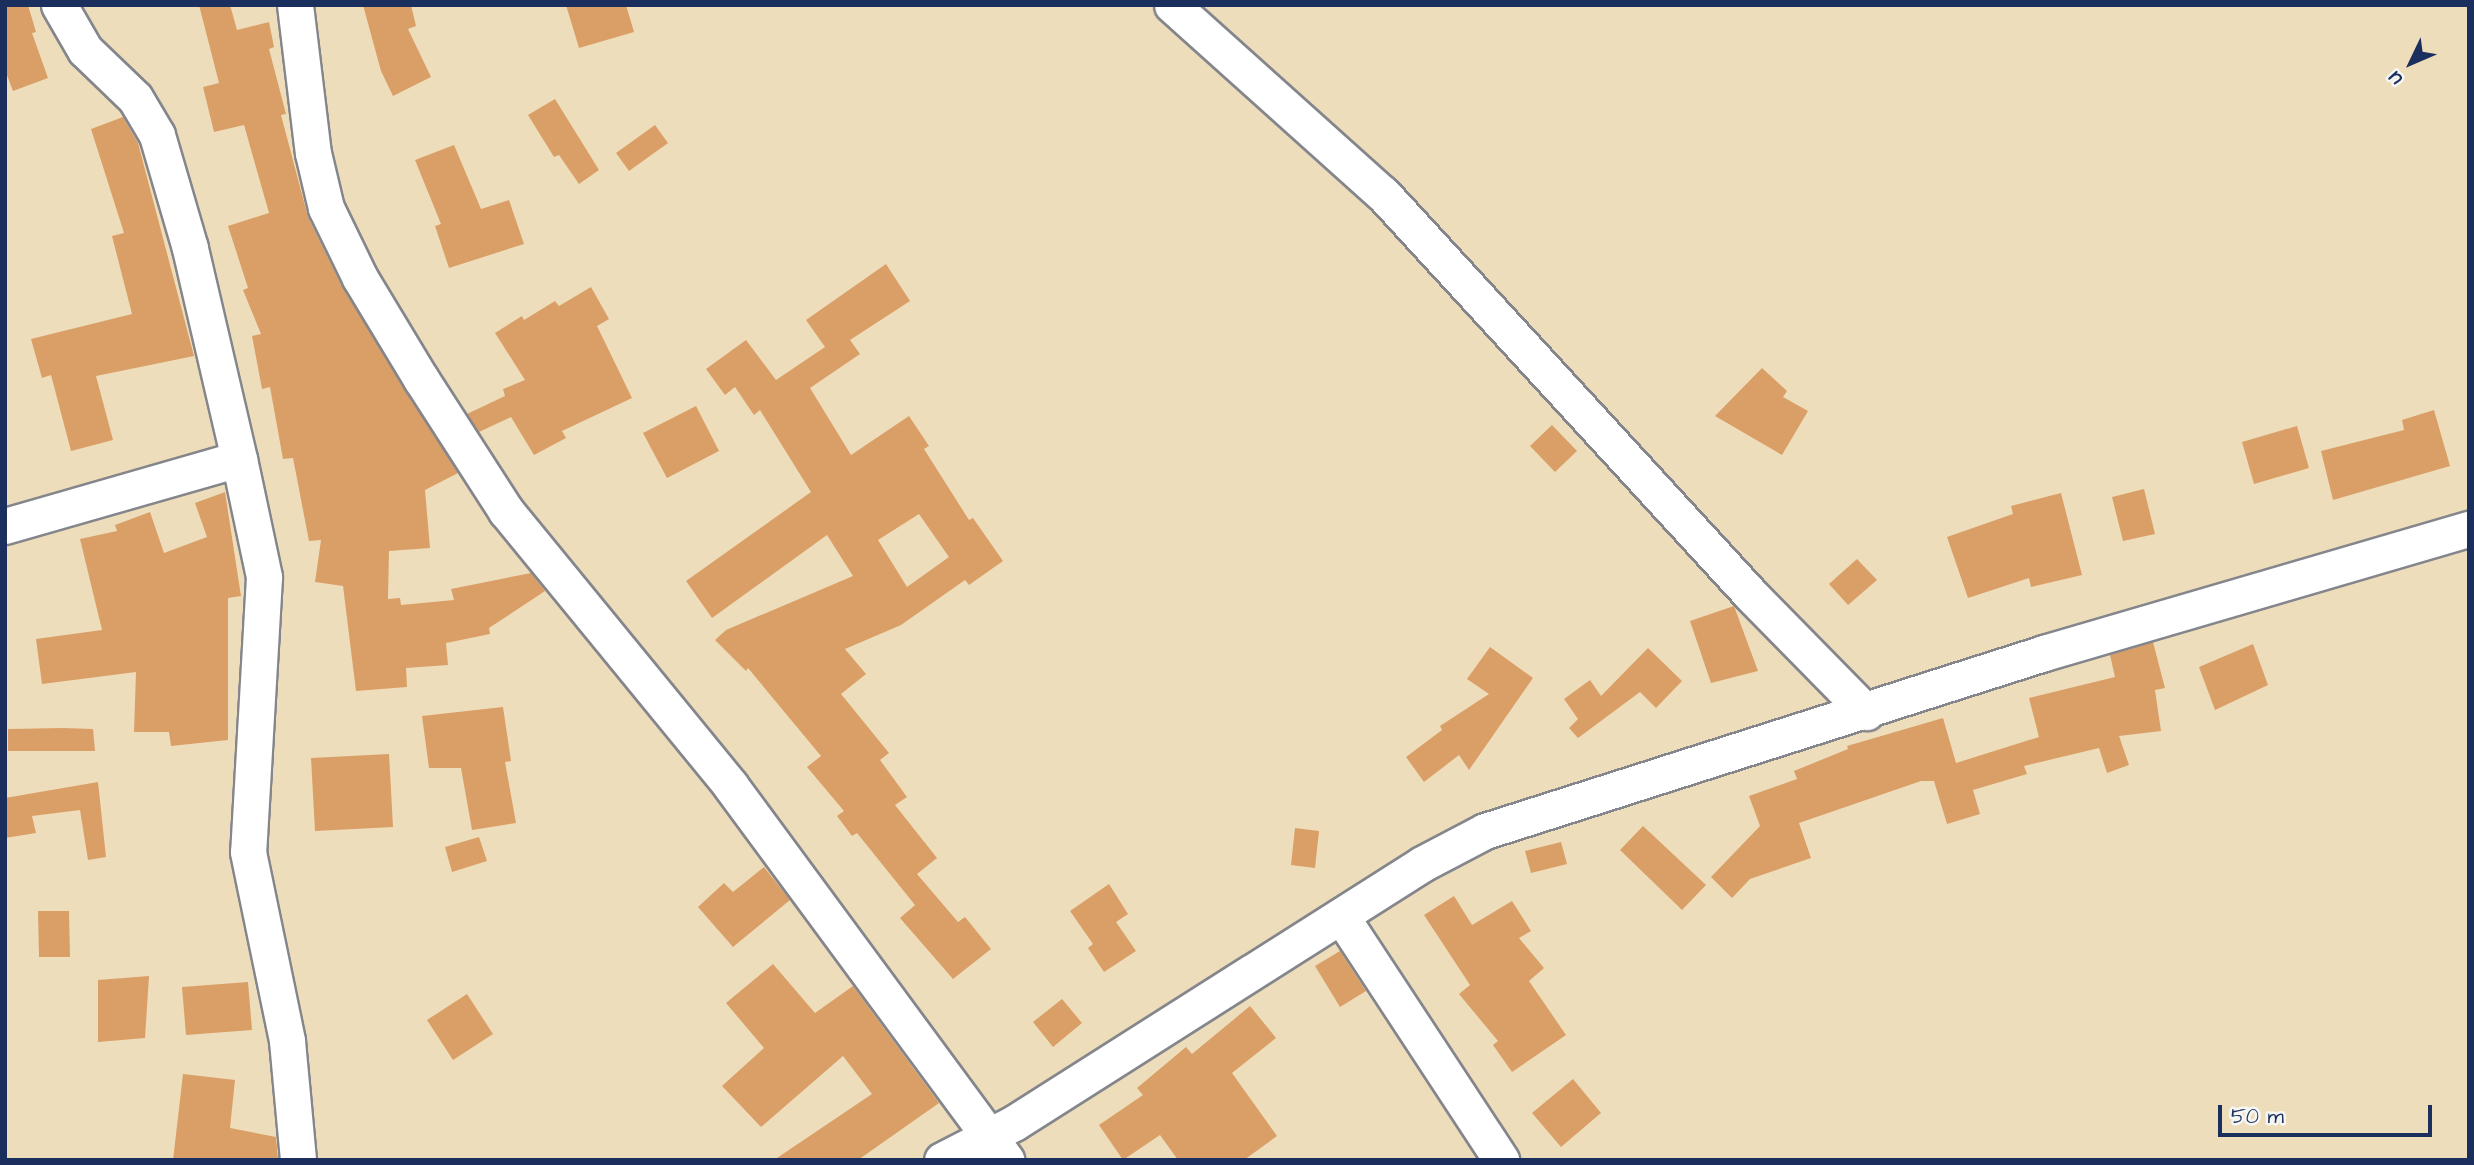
<!DOCTYPE html>
<style>
body{margin:0}
#map{position:relative;width:2474px;height:1165px;overflow:hidden;background:#edb;font-family:"Architects Daughter",sans-serif}
div>[style]{position:absolute}
.building>*{inset:0;background:#da9f67}
.roads{filter:drop-shadow(2px 0 #84868c) drop-shadow(-2px 0 #84868c) drop-shadow(0 2px #84868c) drop-shadow(0 -2px #84868c)}
.minor>*{height:35px;margin:-17.5px;padding:0 17.5px;transform-origin:17.5px;border-radius:17.5px;background:#fff}
span{translate:-50% -50%;white-space:nowrap;text-align:center;line-height:1.15;-webkit-text-stroke:5px #f6f6f2;paint-order:stroke}
.frame{position:absolute;inset:0;border:7px solid #1b2f5e;pointer-events:none}
.north{position:absolute;left:2376px;top:28px;width:70px;height:70px;-webkit-text-stroke:5px #f6f6f2;paint-order:stroke;rotate:226deg;font-size:19px;font-weight:700;line-height:28px;text-align:center;color:#1b2f5e}
.north::after{content:'';display:block;margin:auto;width:24px;height:32px;background:#1b2f5e;clip-path:polygon(50% 0,100% 100%,50% 72%,0 100%)}
.scale{position:absolute;left:2218px;top:1105px;width:214px;height:32px;box-sizing:border-box;border:4px solid #1b2f5e;border-top:0;padding-left:9px;font-size:21px;line-height:24px;white-space:nowrap;color:#1b2f5e;-webkit-text-stroke:5px #f6f6f2;paint-order:stroke}
</style>
<div id="map">
<div class="building">
<div style="clip-path:polygon(5px 5px,28px 5px,36px 32px,32px 33px,48px 78px,13px 91px,5px 70px)"></div>
<div style="clip-path:polygon(199px 5px,230px 5px,237px 30px,269px 22px,274px 47px,269px 49px,286px 114px,281px 115px,308px 217px,343px 288px,458px 473px,425px 490px,430px 548px,389px 551px,388px 599px,400px 598px,401px 605px,454px 600px,451px 589px,531px 573px,545px 591px,489px 628px,490px 634px,446px 643px,448px 665px,406px 668px,407px 687px,356px 691px,343px 586px,315px 582px,321px 540px,309px 541px,293px 458px,283px 459px,270px 387px,262px 389px,252px 336px,261px 334px,243px 290px,248px 288px,228px 226px,269px 213px,244px 125px,214px 132px,203px 87px,219px 83px)"></div>
<div style="clip-path:polygon(363px 5px,411px 5px,416px 26px,408px 29px,431px 77px,393px 96px,381px 71px)"></div>
<div style="clip-path:polygon(566px 5px,626px 5px,634px 32px,579px 48px)"></div>
<div style="clip-path:polygon(555px 99px,599px 170px,579px 184px,559px 155px,554px 157px,528px 115px)"></div>
<div style="clip-path:polygon(123px 117px,138px 143px,194px 356px,96px 376px,113px 440px,71px 451px,51px 375px,42px 378px,31px 339px,132px 314px,112px 236px,124px 233px,91px 129px)"></div>
<div style="clip-path:polygon(655px 125px,668px 143px,629px 171px,616px 153px)"></div>
<div style="clip-path:polygon(454px 145px,481px 209px,509px 200px,524px 244px,449px 268px,435px 226px,441px 224px,415px 160px)"></div>
<div style="clip-path:polygon(evenodd,886px 264px,910px 301px,850px 340px,860px 354px,810px 388px,851px 455px,909px 416px,929px 446px,924px 449px,969px 520px,973px 518px,1003px 561px,969px 585px,965px 580px,901px 625px,845px 649px,866px 674px,841px 694px,889px 753px,880px 760px,907px 797px,895px 805px,937px 858px,917px 874px,958px 922px,965px 917px,991px 949px,953px 979px,900px 918px,915px 905px,857px 833px,852px 836px,837px 816px,844px 811px,807px 767px,821px 756px,748px 668px,746px 671px,715px 640px,726px 630px,853px 576px,827px 535px,712px 618px,686px 581px,811px 492px,760px 410px,754px 415px,735px 387px,725px 395px,706px 369px,746px 340px,776px 380px,825px 347px,806px 320px,886px 264px,919px 514px,949px 557px,907px 587px,878px 540px,919px 514px)"></div>
<div style="clip-path:polygon(591px 287px,609px 319px,597px 326px,632px 398px,562px 431px,566px 438px,534px 455px,511px 417px,479px 432px,467px 414px,505px 396px,503px 389px,525px 380px,495px 333px,522px 316px,524px 320px,555px 301px,559px 306px)"></div>
<div style="clip-path:polygon(1762px 368px,1787px 391px,1783px 397px,1808px 411px,1782px 455px,1715px 416px)"></div>
<div style="clip-path:polygon(696px 406px,719px 451px,667px 478px,643px 433px)"></div>
<div style="clip-path:polygon(2434px 410px,2450px 466px,2333px 500px,2321px 451px,2404px 430px,2402px 420px)"></div>
<div style="clip-path:polygon(1552px 425px,1577px 451px,1555px 472px,1530px 446px)"></div>
<div style="clip-path:polygon(2297px 426px,2309px 468px,2254px 484px,2242px 442px)"></div>
<div style="clip-path:polygon(2144px 489px,2155px 534px,2123px 541px,2112px 497px)"></div>
<div style="clip-path:polygon(225px 492px,241px 596px,228px 598px,228px 740px,171px 746px,169px 732px,134px 732px,136px 672px,42px 684px,36px 639px,102px 630px,80px 539px,117px 531px,115px 525px,150px 512px,164px 553px,207px 537px,195px 503px)"></div>
<div style="clip-path:polygon(2061px 493px,2082px 575px,2031px 587px,2029px 578px,1968px 598px,1947px 537px,2013px 514px,2011px 506px)"></div>
<div style="clip-path:polygon(1857px 559px,1877px 580px,1848px 605px,1829px 584px)"></div>
<div style="clip-path:polygon(1734px 606px,1758px 671px,1711px 683px,1690px 621px)"></div>
<div style="clip-path:polygon(2153px 642px,2165px 688px,2155px 690px,2161px 731px,2119px 736px,2129px 765px,2107px 773px,2099px 748px,2024px 766px,2027px 774px,1973px 790px,1980px 814px,1947px 824px,1934px 781px,1921px 781px,1799px 823px,1811px 858px,1750px 879px,1732px 898px,1711px 877px,1760px 826px,1749px 796px,1797px 779px,1794px 771px,1848px 749px,1847px 746px,1943px 718px,1956px 763px,2039px 737px,2029px 698px,2115px 677px,2110px 655px)"></div>
<div style="clip-path:polygon(2253px 644px,2268px 685px,2215px 710px,2199px 667px)"></div>
<div style="clip-path:polygon(1490px 647px,1533px 678px,1469px 770px,1459px 755px,1424px 782px,1406px 757px,1442px 730px,1440px 726px,1489px 694px,1467px 679px)"></div>
<div style="clip-path:polygon(1648px 648px,1682px 681px,1656px 708px,1640px 692px,1578px 738px,1569px 728px,1578px 719px,1564px 699px,1590px 680px,1601px 696px)"></div>
<div style="clip-path:polygon(503px 707px,511px 761px,505px 762px,516px 823px,472px 830px,461px 768px,429px 768px,422px 716px)"></div>
<div style="clip-path:polygon(63px 728px,93px 729px,95px 751px,8px 751px,8px 729px)"></div>
<div style="clip-path:polygon(389px 754px,393px 827px,315px 831px,311px 758px)"></div>
<div style="clip-path:polygon(98px 782px,106px 857px,88px 860px,80px 810px,32px 816px,36px 833px,5px 838px,5px 798px)"></div>
<div style="clip-path:polygon(1643px 826px,1706px 885px,1682px 910px,1620px 850px)"></div>
<div style="clip-path:polygon(1295px 828px,1319px 831px,1315px 868px,1291px 865px)"></div>
<div style="clip-path:polygon(479px 837px,487px 861px,452px 872px,445px 847px)"></div>
<div style="clip-path:polygon(1561px 842px,1567px 864px,1531px 873px,1525px 851px)"></div>
<div style="clip-path:polygon(764px 867px,790px 900px,733px 947px,698px 907px,724px 883px,733px 892px)"></div>
<div style="clip-path:polygon(1109px 884px,1128px 914px,1116px 922px,1136px 951px,1104px 972px,1088px 948px,1093px 944px,1070px 911px)"></div>
<div style="clip-path:polygon(1454px 896px,1472px 925px,1512px 901px,1531px 931px,1519px 938px,1544px 968px,1529px 981px,1566px 1035px,1512px 1072px,1493px 1045px,1498px 1041px,1459px 994px,1470px 985px,1424px 915px)"></div>
<div style="clip-path:polygon(38px 911px,69px 911px,70px 957px,39px 957px)"></div>
<div style="clip-path:polygon(1340px 951px,1366px 991px,1340px 1007px,1315px 966px)"></div>
<div style="clip-path:polygon(773px 964px,815px 1013px,853px 986px,939px 1103px,858px 1160px,774px 1160px,872px 1094px,843px 1056px,761px 1127px,722px 1086px,764px 1048px,726px 1003px)"></div>
<div style="clip-path:polygon(149px 976px,145px 1038px,98px 1042px,98px 980px)"></div>
<div style="clip-path:polygon(248px 982px,252px 1030px,186px 1035px,182px 987px)"></div>
<div style="clip-path:polygon(467px 994px,493px 1034px,453px 1060px,427px 1020px)"></div>
<div style="clip-path:polygon(1062px 999px,1082px 1023px,1053px 1047px,1033px 1022px)"></div>
<div style="clip-path:polygon(1250px 1006px,1276px 1038px,1232px 1073px,1277px 1136px,1244px 1160px,1178px 1160px,1160px 1135px,1123px 1160px,1099px 1125px,1143px 1095px,1137px 1088px,1186px 1047px,1192px 1054px)"></div>
<div style="clip-path:polygon(183px 1074px,235px 1080px,230px 1128px,276px 1137px,278px 1160px,173px 1160px)"></div>
<div style="clip-path:polygon(1573px 1079px,1601px 1113px,1561px 1147px,1532px 1113px)"></div>
</div>
<div class="roads">
<div class="minor">
<div style="left:295px;top:5px;width:149px;rotate:83.1deg"></div>
<div style="left:313px;top:153px;width:57px;rotate:76.7deg"></div>
<div style="left:326px;top:208px;width:78px;rotate:64.1deg"></div>
<div style="left:360px;top:278px;width:118px;rotate:58.9deg"></div>
<div style="left:421px;top:379px;width:157px;rotate:57.2deg"></div>
<div style="left:506px;top:511px;width:354px;rotate:50.7deg"></div>
<div style="left:730px;top:785px;width:466px;rotate:53.6deg"></div>
<div style="left:1172px;top:5px;width:283px;rotate:41.9deg"></div>
<div style="left:1383px;top:194px;width:546px;rotate:47.45deg"></div>
<div style="left:1752px;top:596px;width:163px;rotate:45.5deg"></div>
<div style="left:239px;top:459px;width:121px;rotate:78deg"></div>
<div style="left:264px;top:577px;width:275px;rotate:93.3deg"></div>
<div style="left:248px;top:852px;width:193px;rotate:78.3deg"></div>
<div style="left:287px;top:1041px;width:120px;rotate:84.7deg"></div>
<div style="left:5px;top:526px;width:243px;rotate:-16deg"></div>
<div style="left:239px;top:459px;width:217px;rotate:-103.1deg"></div>
<div style="left:190px;top:248px;width:118px;rotate:-106.3deg"></div>
<div style="left:157px;top:135px;width:43px;rotate:-120.7deg"></div>
<div style="left:135px;top:98px;width:69px;rotate:-136.2deg"></div>
<div style="left:85px;top:50px;width:52px;rotate:-120deg"></div>
<div style="left:1341px;top:916px;width:292px;rotate:56.7deg"></div>
<div style="left:942px;top:1160px;width:81px;rotate:-27.2deg"></div>
<div style="left:1014px;top:1123px;width:483px;rotate:-32.4deg"></div>
<div style="left:1422px;top:864px;width:71px;rotate:-27.6deg"></div>
<div style="left:1485px;top:831px;width:587px;rotate:-17.66deg"></div>
<div style="left:2044px;top:653px;width:443px;rotate:-16.3deg"></div>
</div>
</div>
<div class="frame"></div>
<div class="north">U</div>
<div class="scale">50 m</div>
</div>
